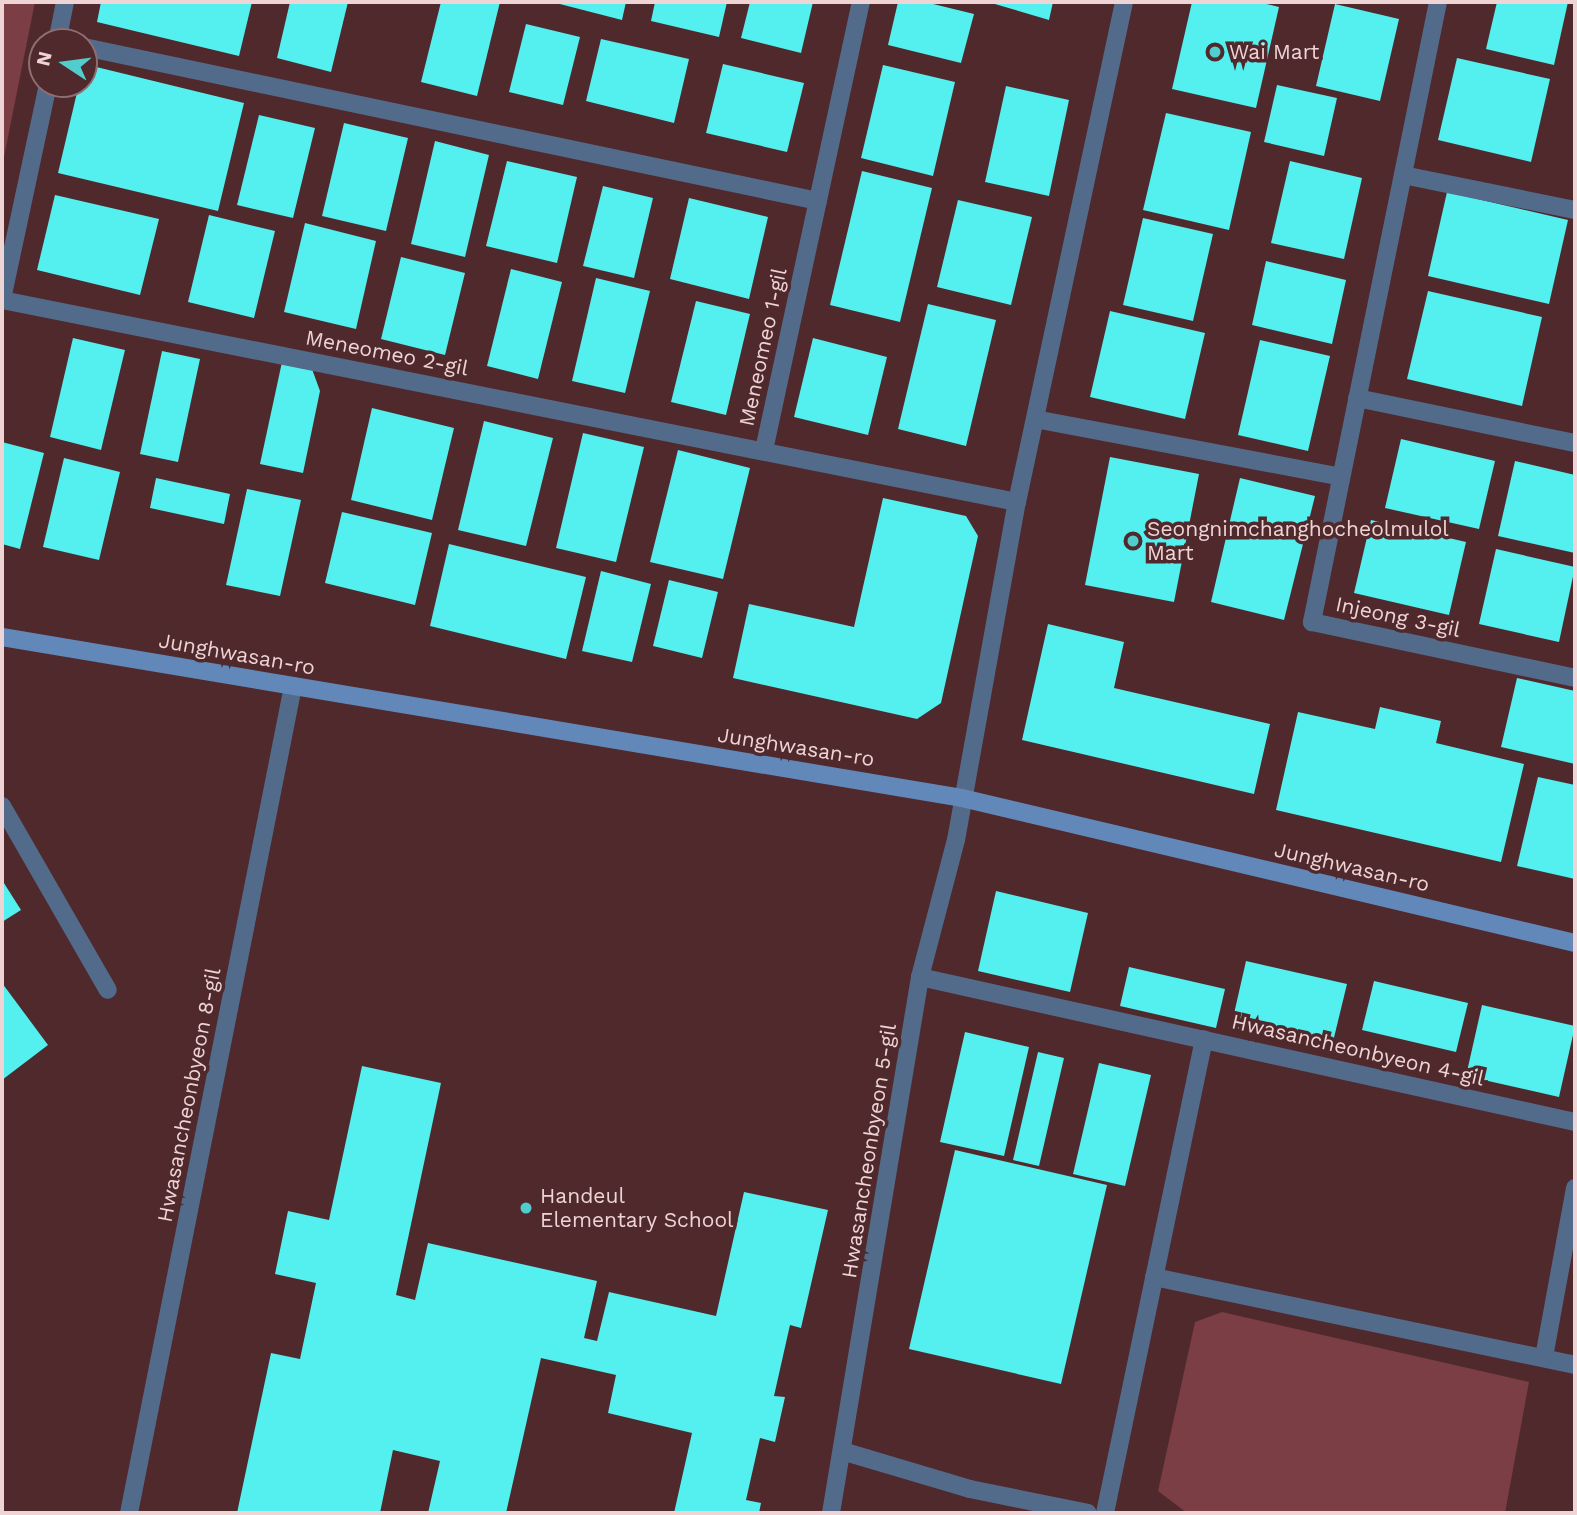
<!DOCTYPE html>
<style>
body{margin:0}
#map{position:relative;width:1577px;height:1515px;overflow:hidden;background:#4f292c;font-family:"Work Sans",sans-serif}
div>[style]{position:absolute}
.green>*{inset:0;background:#7b3e44}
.building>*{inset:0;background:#54efef}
.lane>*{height:18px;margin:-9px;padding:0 9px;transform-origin:9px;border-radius:9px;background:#536b8a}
.street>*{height:18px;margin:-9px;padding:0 9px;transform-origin:9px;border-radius:9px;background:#536b8a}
.secondary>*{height:18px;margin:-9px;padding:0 9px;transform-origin:9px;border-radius:9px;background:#6288ba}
.dots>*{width:19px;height:19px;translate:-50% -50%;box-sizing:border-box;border:4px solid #4f292c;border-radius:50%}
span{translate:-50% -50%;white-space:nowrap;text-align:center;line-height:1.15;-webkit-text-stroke:7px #4f292c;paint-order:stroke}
.poi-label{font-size:21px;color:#eed4d5}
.left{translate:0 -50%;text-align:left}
.street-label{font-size:21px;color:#eed4d5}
.frame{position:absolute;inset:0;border:4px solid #eed4d5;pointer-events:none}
.north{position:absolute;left:28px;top:28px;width:70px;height:70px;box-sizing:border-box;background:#4f292c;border:2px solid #8f6d70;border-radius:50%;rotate:283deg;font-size:19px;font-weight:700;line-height:28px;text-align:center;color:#eed4d5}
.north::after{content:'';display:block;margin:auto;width:24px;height:32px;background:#52cdcd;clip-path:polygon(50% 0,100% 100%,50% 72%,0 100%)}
</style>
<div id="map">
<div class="green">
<div style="clip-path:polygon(2px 2px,35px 2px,2px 167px)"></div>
<div style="clip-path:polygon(1222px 1312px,1529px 1382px,1505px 1513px,1187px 1513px,1158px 1491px,1195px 1322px)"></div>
</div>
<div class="building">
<div style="clip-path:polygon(101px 2px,252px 2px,239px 56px,97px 22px)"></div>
<div style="clip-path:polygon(290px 2px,348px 2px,331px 72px,277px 58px)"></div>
<div style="clip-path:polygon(441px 2px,500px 2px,477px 96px,421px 82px)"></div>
<div style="clip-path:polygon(552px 2px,626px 2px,622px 20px)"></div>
<div style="clip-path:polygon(655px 2px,727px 2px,719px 37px,651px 21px)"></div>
<div style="clip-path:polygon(750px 2px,813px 2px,801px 53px,741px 38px)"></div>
<div style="clip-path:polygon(898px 2px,925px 2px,974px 14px,961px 63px,888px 45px)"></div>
<div style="clip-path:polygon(988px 2px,1053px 2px,1049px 20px)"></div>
<div style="clip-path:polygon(1192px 2px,1258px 2px,1279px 7px,1256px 108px,1172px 89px)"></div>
<div style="clip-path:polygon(1497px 2px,1568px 2px,1554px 65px,1486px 49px)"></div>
<div style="clip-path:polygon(1335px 4px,1399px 19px,1380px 101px,1316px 86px)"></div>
<div style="clip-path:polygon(526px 24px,580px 37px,563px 105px,509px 92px)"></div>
<div style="clip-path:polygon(601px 39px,689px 59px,674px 123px,586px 101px)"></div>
<div style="clip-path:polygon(1457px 58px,1550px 79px,1531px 162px,1438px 140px)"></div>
<div style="clip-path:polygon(84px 64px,244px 103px,218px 211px,58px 173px,79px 84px,84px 84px)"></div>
<div style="clip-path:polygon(723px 64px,804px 83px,787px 152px,706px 133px)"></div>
<div style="clip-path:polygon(883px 65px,955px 82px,933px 176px,861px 158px)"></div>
<div style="clip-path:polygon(1277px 85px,1337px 98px,1324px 156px,1264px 142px)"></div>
<div style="clip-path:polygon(1006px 86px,1069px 100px,1049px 196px,985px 182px)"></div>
<div style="clip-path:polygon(1166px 113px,1251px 132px,1229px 230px,1143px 210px)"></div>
<div style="clip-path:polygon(259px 115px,315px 128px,293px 218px,237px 205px)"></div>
<div style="clip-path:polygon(344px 123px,408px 138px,386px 231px,322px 216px)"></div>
<div style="clip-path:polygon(435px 141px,489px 155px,465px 257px,411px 244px)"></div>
<div style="clip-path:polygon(507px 161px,577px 177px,557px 263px,486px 246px)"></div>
<div style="clip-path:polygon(1290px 161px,1362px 178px,1344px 259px,1271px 243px)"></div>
<div style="clip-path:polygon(862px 171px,932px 188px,900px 322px,830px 305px)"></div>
<div style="clip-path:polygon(603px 186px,653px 198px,634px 278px,583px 266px)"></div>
<div style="clip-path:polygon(1447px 192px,1568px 220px,1549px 304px,1428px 276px)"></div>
<div style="clip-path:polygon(55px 195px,159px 219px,140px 295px,37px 270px)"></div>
<div style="clip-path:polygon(689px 198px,768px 217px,749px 299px,670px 279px)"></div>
<div style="clip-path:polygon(958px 200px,1032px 217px,1011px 305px,937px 287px)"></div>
<div style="clip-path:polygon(209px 215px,275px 231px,254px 318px,188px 302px)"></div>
<div style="clip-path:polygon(1143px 218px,1213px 234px,1193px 321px,1123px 305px)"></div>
<div style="clip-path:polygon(305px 223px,376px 241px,356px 329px,284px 312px)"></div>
<div style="clip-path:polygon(401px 257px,465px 273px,445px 355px,381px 339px)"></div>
<div style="clip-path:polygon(1266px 261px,1346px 280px,1332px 344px,1252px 325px)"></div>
<div style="clip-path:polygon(511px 269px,562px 282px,538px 379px,487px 366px)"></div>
<div style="clip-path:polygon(596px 278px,650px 291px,625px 393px,572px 381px)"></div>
<div style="clip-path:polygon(1428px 291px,1542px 317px,1522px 406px,1407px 379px)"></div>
<div style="clip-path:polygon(696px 301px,750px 314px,726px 415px,671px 402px)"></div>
<div style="clip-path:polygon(928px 304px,996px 320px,966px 446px,898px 429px)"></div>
<div style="clip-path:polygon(1110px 311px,1205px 333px,1185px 419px,1090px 397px)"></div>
<div style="clip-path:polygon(73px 338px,125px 350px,101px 450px,50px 437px)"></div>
<div style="clip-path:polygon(813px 338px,887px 357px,868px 435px,794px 417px)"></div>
<div style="clip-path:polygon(1260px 340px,1330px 356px,1308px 451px,1238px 435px)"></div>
<div style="clip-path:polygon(162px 351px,200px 359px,178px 462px,140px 454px)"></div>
<div style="clip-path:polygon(282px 362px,312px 369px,320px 391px,303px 473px,260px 464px)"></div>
<div style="clip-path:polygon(372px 408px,454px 428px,432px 520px,351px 500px)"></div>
<div style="clip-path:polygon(484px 421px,553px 438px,526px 546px,458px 530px)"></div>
<div style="clip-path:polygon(583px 433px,644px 447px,616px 562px,556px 548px)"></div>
<div style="clip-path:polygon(1401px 439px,1495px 461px,1479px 529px,1385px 508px)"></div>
<div style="clip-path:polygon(2px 442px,44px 453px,20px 549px,2px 544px)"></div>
<div style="clip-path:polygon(678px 450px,750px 468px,723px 579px,650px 562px)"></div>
<div style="clip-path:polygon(1110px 457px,1199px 474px,1174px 602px,1085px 585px)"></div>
<div style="clip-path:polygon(64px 458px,120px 472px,99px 560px,43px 547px)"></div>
<div style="clip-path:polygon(1515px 461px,1575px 475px,1575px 553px,1498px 536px)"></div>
<div style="clip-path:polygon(156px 478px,230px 494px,224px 524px,150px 508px)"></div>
<div style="clip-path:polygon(1240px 478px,1315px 496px,1284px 620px,1211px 602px)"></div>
<div style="clip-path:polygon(247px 489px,301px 500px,280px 596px,226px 585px)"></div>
<div style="clip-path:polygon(883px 498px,966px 516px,978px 536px,941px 703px,917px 719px,733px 678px,749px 604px,854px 627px)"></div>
<div style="clip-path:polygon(342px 512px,432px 533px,415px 605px,325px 583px)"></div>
<div style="clip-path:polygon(1371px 520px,1466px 542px,1449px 615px,1354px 593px)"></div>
<div style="clip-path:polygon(449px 544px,586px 577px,566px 659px,430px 626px)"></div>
<div style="clip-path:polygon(1496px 549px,1575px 567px,1559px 642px,1479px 624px)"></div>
<div style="clip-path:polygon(601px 571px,651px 584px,632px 662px,582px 651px)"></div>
<div style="clip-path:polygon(669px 580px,718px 592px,702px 658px,653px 646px)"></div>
<div style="clip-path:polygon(1048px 624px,1124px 642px,1114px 688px,1270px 724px,1254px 794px,1022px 740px)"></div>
<div style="clip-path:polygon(1517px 678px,1575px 691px,1575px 764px,1501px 747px)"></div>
<div style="clip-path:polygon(1380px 707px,1441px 721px,1436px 743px,1524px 764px,1501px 862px,1276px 810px,1298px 712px,1375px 729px)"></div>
<div style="clip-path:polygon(1538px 777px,1575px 785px,1575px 879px,1517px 866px)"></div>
<div style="clip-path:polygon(2px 880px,21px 910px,2px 922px)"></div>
<div style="clip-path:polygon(996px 891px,1088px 913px,1070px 992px,978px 971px)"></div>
<div style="clip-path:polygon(1246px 961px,1347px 984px,1331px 1050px,1231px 1027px)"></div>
<div style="clip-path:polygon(1129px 967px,1225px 989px,1216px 1028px,1120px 1006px)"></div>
<div style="clip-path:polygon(1374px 981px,1468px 1003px,1456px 1052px,1362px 1030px)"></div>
<div style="clip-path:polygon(2px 983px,48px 1045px,2px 1080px)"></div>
<div style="clip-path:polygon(1482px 1005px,1575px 1026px,1559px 1097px,1466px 1076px)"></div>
<div style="clip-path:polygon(965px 1032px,1029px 1047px,1004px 1156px,940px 1142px)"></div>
<div style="clip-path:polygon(1038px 1052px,1064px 1058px,1039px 1166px,1013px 1160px)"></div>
<div style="clip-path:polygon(1099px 1063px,1151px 1075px,1125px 1186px,1073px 1174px)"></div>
<div style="clip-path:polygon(362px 1066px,441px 1083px,396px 1295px,415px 1300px,428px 1243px,597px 1281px,584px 1338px,597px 1341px,609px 1292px,716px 1316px,744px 1192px,828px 1210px,801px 1328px,790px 1325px,774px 1396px,785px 1397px,775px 1442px,760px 1438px,746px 1500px,761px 1503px,759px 1513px,674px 1513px,692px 1433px,608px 1413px,616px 1375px,541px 1358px,506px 1513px,428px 1513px,440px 1461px,393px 1450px,380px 1513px,237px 1513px,271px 1353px,300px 1359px,316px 1283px,275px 1274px,288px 1211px,329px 1220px)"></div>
<div style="clip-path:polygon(955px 1150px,1107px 1185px,1061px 1384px,909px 1349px)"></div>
</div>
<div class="lane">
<div style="left:2px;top:806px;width:212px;rotate:60.1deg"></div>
</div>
<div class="street">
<div style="left:1438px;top:2px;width:633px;rotate:101.49deg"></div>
<div style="left:1312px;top:622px;width:269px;rotate:12deg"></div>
<div style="left:57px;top:42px;width:41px;rotate:-78.7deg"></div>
<div style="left:84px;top:47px;width:750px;rotate:11.85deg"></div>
<div style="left:1403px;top:175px;width:176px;rotate:11.5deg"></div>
<div style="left:2px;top:299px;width:220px;rotate:-77.9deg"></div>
<div style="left:2px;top:300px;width:1035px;rotate:11.26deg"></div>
<div style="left:1357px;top:398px;width:223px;rotate:11.7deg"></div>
<div style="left:1035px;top:419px;width:311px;rotate:10.7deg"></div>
<div style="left:764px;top:450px;width:458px;rotate:-77.8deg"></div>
<div style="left:920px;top:977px;width:671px;rotate:12.48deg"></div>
<div style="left:1154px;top:1277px;width:430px;rotate:11.8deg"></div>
<div style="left:1544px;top:1357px;width:172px;rotate:-79.6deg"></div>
<div style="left:842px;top:1451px;width:134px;rotate:16.5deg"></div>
<div style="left:970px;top:1489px;width:120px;rotate:11.5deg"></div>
<div style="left:129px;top:1513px;width:843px;rotate:-78.78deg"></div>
<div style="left:831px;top:1513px;width:543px;rotate:-80.57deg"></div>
<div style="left:920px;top:977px;width:142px;rotate:-75.3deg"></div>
<div style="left:956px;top:840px;width:343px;rotate:-79.8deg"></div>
<div style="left:1017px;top:502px;width:511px;rotate:-77.92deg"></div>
<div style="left:1105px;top:1513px;width:484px;rotate:-78.2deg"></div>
</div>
<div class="secondary">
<div style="left:2px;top:637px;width:973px;rotate:9.52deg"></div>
<div style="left:962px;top:798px;width:630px;rotate:13.31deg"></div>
</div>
<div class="dots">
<div style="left:1215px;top:52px;background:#52cdcd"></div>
<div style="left:1133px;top:541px;background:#52cdcd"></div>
<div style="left:526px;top:1208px;background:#52cdcd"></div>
</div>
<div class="poi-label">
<span class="left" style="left:1229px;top:52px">Wai Mart</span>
<span class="left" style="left:1147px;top:541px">Seongnimchanghocheolmulol<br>Mart</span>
<span class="left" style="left:540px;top:1208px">Handeul<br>Elementary School</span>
</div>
<div class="street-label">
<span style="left:763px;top:347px;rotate:-78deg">Meneomeo 1-gil</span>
<span style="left:387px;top:353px;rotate:11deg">Meneomeo 2-gil</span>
<span style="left:1398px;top:617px;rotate:12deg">Injeong 3-gil</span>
<span style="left:237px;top:654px;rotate:10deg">Junghwasan-ro</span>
<span style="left:796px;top:747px;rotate:9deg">Junghwasan-ro</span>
<span style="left:1352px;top:867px;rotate:13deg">Junghwasan-ro</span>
<span style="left:1358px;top:1050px;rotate:13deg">Hwasancheonbyeon 4-gil</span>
<span style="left:189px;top:1095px;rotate:-79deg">Hwasancheonbyeon 8-gil</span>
<span style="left:869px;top:1151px;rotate:-81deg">Hwasancheonbyeon 5-gil</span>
</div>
<div class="frame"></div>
<div class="north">N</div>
</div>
